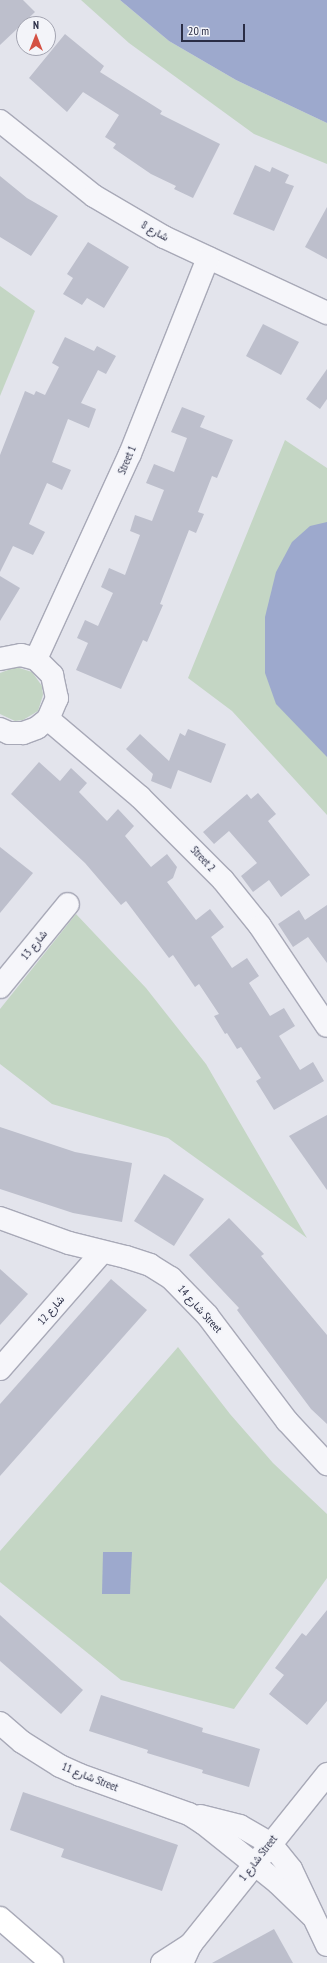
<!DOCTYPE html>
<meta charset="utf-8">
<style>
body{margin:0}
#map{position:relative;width:327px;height:1963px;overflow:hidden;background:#e3e4ec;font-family:"PT Sans Narrow",Vazirmatn,sans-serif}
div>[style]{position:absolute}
.green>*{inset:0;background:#c4d6c4}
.water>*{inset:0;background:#9da9cd}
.building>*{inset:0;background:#bdbfcc}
.roads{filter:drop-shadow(1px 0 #a8a9b7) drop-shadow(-1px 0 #a8a9b7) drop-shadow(0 1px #a8a9b7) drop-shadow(0 -1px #a8a9b7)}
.minor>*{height:22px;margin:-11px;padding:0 11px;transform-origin:11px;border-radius:11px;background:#f6f6fa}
.secondary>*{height:22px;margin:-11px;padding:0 11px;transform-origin:11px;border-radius:11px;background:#fff}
span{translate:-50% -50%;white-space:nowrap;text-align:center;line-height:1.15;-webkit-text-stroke:3.5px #f3f4f9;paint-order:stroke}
.street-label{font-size:11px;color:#2a2d45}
.north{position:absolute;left:16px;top:16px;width:40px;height:40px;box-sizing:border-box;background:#f3f4f9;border:1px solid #a3a4b1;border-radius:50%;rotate:0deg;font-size:11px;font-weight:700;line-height:16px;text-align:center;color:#2a2d45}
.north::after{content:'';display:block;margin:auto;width:14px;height:18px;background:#d45144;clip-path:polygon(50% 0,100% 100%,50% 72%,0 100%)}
.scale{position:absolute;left:181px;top:24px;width:64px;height:18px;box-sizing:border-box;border:2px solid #2a2d45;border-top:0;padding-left:5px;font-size:12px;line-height:14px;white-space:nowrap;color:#2a2d45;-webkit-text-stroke:3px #f3f4f9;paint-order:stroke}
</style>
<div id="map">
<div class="green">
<div style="clip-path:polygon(81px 0,120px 0,169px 41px,236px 80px,327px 123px,327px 164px,254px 134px,129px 43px)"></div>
<div style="clip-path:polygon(0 286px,35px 311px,0 396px)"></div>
<div style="clip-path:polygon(285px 440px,327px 468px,327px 815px,232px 711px,188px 678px)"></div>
<div style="clip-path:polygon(16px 667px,32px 672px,42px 686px,43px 695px,38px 711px,23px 720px,15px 721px,0 714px,0 673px)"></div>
<div style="clip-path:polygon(76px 914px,146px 988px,206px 1064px,307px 1238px,168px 1138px,52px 1104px,0 1064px,0 1009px)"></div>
<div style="clip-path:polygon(178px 1347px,230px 1414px,273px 1463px,327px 1514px,327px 1578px,234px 1709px,121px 1680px,0 1582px,0 1551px)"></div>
</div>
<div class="water">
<div style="clip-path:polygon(120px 0,327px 0,327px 123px,236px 80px,169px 41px)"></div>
<div style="clip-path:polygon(327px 522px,327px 757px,276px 704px,265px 673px,265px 617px,276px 572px,292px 542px,310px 526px)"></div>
<div style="clip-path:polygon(103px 1552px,132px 1552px,130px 1594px,102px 1594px)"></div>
</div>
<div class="building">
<div style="clip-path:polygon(0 0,23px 0,35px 12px,0 45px)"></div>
<div style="clip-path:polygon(65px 34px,104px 66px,100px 72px,162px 111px,160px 114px,220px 144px,193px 198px,174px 189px,176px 186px,151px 174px,113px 148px,116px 144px,105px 137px,119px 115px,83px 92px,67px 112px,29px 78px)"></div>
<div style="clip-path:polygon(255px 165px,270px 172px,272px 167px,289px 175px,285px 183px,294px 186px,274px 231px,233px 214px)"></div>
<div style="clip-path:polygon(0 176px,27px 198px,58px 216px,31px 256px,0 237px)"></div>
<div style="clip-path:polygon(327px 207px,327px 259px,305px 247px)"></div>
<div style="clip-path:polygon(88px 242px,129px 267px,104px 308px,87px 298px,82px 305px,63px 294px,73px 278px,67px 274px)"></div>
<div style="clip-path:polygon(263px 324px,299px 342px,281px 375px,246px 356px)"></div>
<div style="clip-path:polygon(65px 337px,94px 351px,97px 346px,116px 356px,106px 374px,98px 370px,81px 403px,96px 409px,89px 428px,68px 419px,52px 462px,71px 470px,62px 490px,47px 483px,29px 524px,45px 532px,33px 555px,13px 546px,0 572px,0 455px,25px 391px,34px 395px,36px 391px,45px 395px,59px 367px,52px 363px)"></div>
<div style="clip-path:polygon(327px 369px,327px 399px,320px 409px,306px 399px)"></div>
<div style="clip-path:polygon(182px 407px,205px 416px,200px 427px,233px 440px,217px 478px,212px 476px,198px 512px,204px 514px,196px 533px,189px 530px,160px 604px,163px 605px,147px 642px,143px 640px,121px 689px,76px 670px,88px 643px,77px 638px,85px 620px,98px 626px,113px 593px,101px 587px,109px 568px,125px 575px,140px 535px,130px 531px,135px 515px,152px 521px,164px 490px,146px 483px,154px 464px,174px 472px,187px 438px,171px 432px)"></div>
<div style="clip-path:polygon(0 576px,20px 588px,0 621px)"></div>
<div style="clip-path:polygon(188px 729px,226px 744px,211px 783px,178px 770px,171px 789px,151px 781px,153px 774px,126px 749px,140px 734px,169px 761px,180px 733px,185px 736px)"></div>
<div style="clip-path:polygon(39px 762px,60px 781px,71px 768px,87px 783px,79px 792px,107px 821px,118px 809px,134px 826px,125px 836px,151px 867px,167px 854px,177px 867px,173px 878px,167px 882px,196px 920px,210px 909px,224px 927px,211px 937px,232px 968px,247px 958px,259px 976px,249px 983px,270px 1016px,284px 1008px,295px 1026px,279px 1036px,300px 1070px,313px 1062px,324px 1081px,274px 1110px,256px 1081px,261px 1078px,241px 1047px,237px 1049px,227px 1033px,225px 1034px,214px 1016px,219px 1014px,199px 984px,195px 987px,173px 955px,169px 958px,126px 901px,121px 905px,85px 863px,11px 794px)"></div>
<div style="clip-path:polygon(258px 793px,276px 814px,268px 821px,310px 875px,281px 897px,269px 880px,253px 892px,241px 876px,257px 863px,229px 831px,214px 844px,203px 832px,247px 794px,251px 799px)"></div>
<div style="clip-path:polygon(0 847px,33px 873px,0 913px)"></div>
<div style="clip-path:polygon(327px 905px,327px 963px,308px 937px,293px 947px,278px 924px,299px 910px,305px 920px)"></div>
<div style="clip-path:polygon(327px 1115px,327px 1190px,289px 1136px)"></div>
<div style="clip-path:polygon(0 1127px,75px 1152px,132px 1163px,122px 1222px,73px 1213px,0 1189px)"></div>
<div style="clip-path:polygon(164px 1174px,204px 1199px,174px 1246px,134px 1221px)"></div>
<div style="clip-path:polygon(229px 1218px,264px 1254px,261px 1256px,327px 1335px,327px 1424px,311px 1409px,237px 1310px,239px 1308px,189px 1255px)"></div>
<div style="clip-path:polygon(0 1269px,28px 1294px,0 1325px)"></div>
<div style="clip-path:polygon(111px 1279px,147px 1310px,0 1476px,0 1404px)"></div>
<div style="clip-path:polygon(327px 1610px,327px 1701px,307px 1725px,269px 1694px,284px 1675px,275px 1668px,302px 1633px,306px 1636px)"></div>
<div style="clip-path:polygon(0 1615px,83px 1690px,61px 1714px,0 1661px)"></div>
<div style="clip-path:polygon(101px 1695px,203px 1728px,202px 1732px,260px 1749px,249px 1787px,202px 1773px,203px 1770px,147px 1753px,148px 1750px,89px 1731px)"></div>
<div style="clip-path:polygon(23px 1792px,178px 1845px,162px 1891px,61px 1857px,64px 1849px,10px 1830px)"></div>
<div style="clip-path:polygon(274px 1929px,293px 1963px,212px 1963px)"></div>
</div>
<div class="roads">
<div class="minor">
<div style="left:0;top:121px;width:120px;rotate:38.6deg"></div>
<div style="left:94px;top:196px;width:81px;rotate:30.4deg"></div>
<div style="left:164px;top:237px;width:180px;rotate:25deg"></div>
<div style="left:0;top:659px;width:21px;rotate:-11deg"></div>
<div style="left:21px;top:655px;width:16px;rotate:15deg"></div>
<div style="left:36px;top:659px;width:23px;rotate:45deg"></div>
<div style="left:52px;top:675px;width:24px;rotate:78deg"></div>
<div style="left:57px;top:698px;width:23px;rotate:113deg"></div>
<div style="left:48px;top:719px;width:14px;rotate:141deg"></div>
<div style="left:37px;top:728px;width:15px;rotate:160deg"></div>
<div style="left:23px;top:733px;width:14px;rotate:180deg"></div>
<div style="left:9px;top:733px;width:10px;rotate:-156deg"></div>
<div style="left:36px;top:659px;width:226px;rotate:-65.4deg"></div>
<div style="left:130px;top:454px;width:211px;rotate:-68.3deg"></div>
<div style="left:48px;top:719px;width:121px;rotate:40.3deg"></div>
<div style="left:140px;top:797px;width:117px;rotate:45deg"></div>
<div style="left:223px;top:880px;width:59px;rotate:51.2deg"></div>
<div style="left:260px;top:926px;width:120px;rotate:56.2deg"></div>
<div style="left:0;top:987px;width:107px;rotate:-50.7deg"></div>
<div style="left:0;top:1218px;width:73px;rotate:19.9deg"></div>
<div style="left:69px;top:1243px;width:59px;rotate:13.8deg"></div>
<div style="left:126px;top:1257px;width:25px;rotate:18deg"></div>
<div style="left:150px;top:1265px;width:25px;rotate:32deg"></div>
<div style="left:171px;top:1278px;width:52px;rotate:45.8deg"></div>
<div style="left:207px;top:1315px;width:133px;rotate:53deg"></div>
<div style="left:287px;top:1421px;width:59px;rotate:47.1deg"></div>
<div style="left:0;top:1369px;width:155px;rotate:-48.9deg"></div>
<div style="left:0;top:1723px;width:29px;rotate:41deg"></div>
<div style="left:22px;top:1742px;width:45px;rotate:32.3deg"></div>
<div style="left:60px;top:1766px;width:22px;rotate:24deg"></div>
<div style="left:80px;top:1775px;width:116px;rotate:19.7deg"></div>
<div style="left:189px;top:1814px;width:17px;rotate:33deg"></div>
<div style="left:203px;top:1823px;width:96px;rotate:38.7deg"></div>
<div style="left:278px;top:1883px;width:47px;rotate:44.1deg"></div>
<div style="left:200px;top:1816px;width:41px;rotate:14deg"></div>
<div style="left:240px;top:1826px;width:34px;rotate:30deg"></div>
<div style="left:270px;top:1843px;width:33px;rotate:51deg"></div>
<div style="left:291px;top:1869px;width:84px;rotate:64.7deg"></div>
<div style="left:162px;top:1963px;width:35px;rotate:-33deg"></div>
<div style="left:182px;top:1963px;width:21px;rotate:-65deg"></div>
<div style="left:191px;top:1944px;width:218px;rotate:-51.3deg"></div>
</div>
<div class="secondary">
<div style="left:0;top:1918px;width:69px;rotate:40.9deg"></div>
</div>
</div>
<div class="street-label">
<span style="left:155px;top:231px;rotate:29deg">شارع 8</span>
<span style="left:127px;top:460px;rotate:-67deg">Street 1</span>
<span style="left:203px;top:859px;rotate:47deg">Street 2</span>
<span style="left:34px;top:945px;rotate:-51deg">شارع 13</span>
<span style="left:200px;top:1309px;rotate:48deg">شارع 14 Street</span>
<span style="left:51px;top:1310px;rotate:-49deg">شارع 12</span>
<span style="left:90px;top:1777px;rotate:22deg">شارع 11 Street</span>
<span style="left:258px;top:1858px;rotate:-52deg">شارع 1 Street</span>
</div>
<div class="north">N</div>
<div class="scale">20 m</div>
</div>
